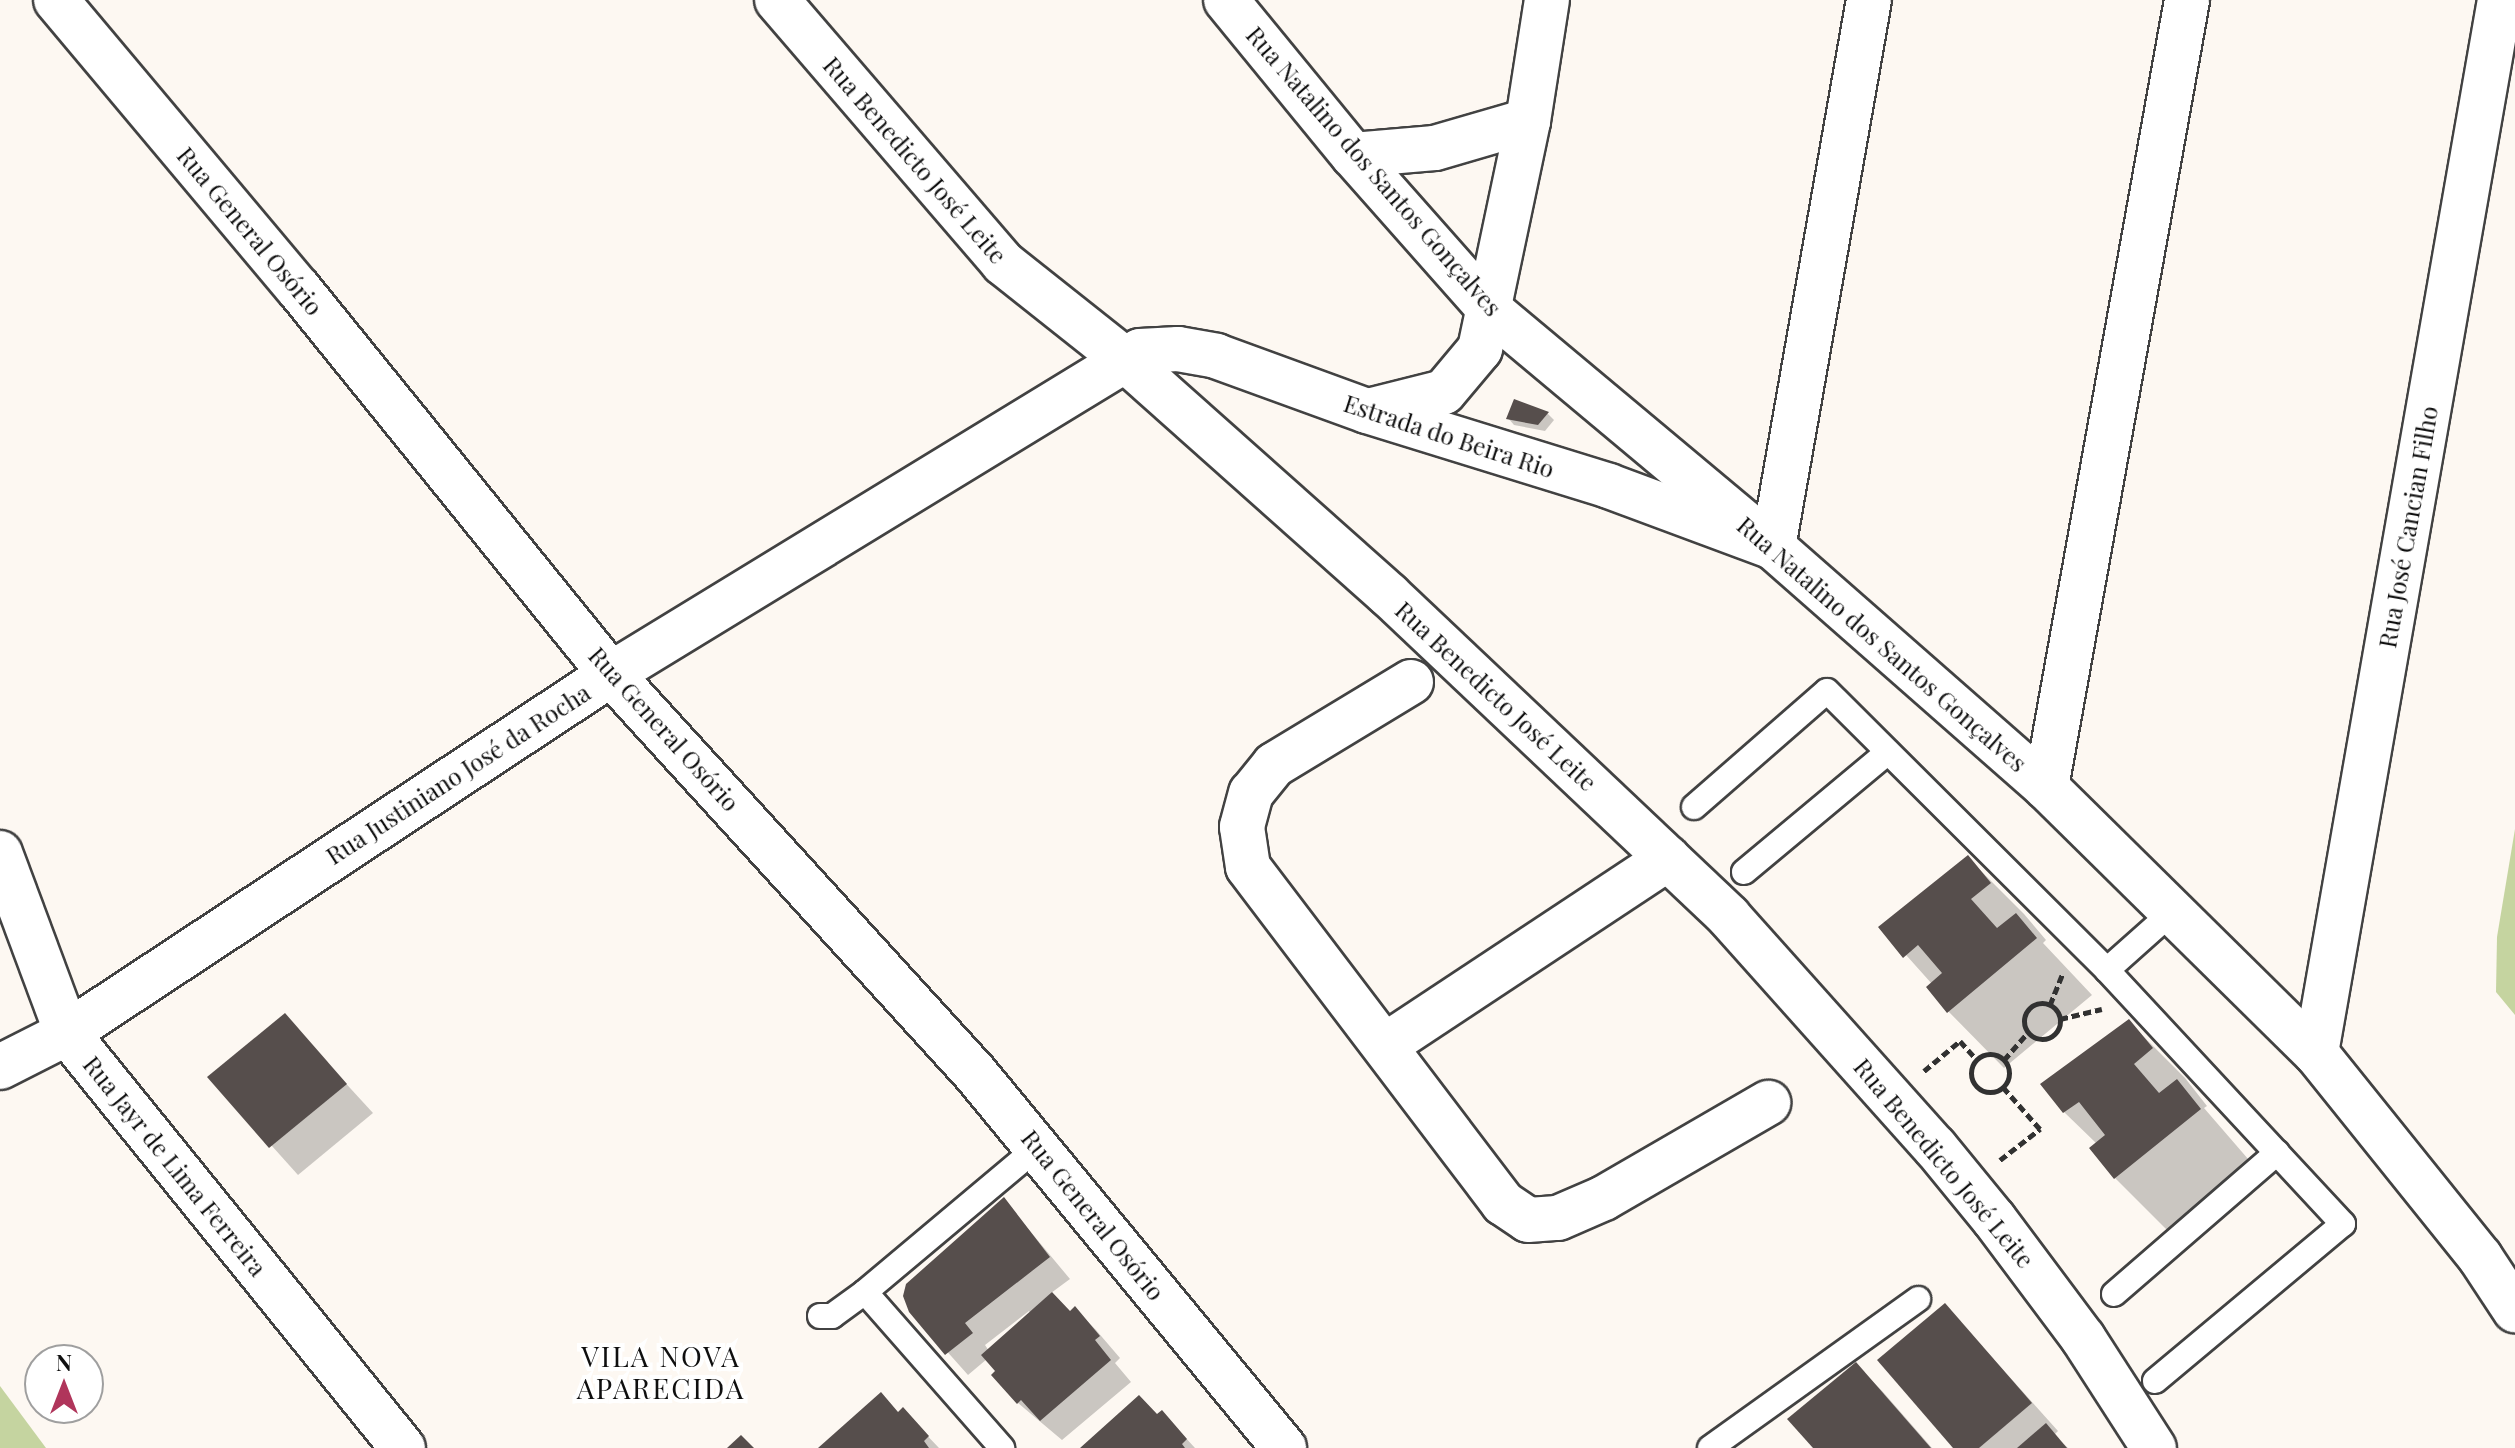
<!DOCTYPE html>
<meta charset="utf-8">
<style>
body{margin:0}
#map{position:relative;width:2515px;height:1448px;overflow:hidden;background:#fdf8f2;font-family:"Playfair Display",serif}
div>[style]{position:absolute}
.forest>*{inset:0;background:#c5d4a0}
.shadow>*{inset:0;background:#0003}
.building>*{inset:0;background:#564e4c}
.path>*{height:5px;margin-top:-2.5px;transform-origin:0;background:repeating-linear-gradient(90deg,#313131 0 8px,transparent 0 12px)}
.path>.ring{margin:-2.5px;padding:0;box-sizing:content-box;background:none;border:5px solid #313131;border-radius:50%}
.roads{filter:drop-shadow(2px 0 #424242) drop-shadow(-2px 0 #424242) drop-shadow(0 2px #424242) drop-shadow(0 -2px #424242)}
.service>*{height:24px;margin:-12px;padding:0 12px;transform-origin:12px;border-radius:12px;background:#fff}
.minor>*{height:44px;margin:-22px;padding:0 22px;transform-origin:22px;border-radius:22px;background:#fff}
span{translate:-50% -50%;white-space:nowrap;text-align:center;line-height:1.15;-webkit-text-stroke:8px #fff;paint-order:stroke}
.street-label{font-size:24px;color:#0f0f0f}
.quarter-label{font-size:28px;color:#0f0f0f;letter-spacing:2px}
.north{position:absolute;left:24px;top:1344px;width:80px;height:80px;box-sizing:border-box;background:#fff;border:2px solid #9f9f9f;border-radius:50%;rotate:0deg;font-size:22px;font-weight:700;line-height:32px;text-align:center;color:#0f0f0f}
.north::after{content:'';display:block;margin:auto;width:28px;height:36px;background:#b0355b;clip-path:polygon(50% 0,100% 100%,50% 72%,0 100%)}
</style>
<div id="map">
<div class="forest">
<div style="clip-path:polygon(2515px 829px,2515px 1015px,2496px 992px,2497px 937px)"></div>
<div style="clip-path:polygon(0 1386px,46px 1448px,0 1448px)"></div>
</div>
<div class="shadow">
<div style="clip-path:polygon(1515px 402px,1548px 414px,1554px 420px,1545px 431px,1514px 425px,1508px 418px)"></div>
<div style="clip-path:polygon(1968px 858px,2024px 914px,2046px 940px,2043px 943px,2092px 995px,2004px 1068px,1948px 1011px,1932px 984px,1881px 927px)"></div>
<div style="clip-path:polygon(284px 1016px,373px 1113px,298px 1175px,210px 1077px)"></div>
<div style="clip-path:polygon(2129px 1022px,2185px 1078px,2207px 1106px,2204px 1108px,2255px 1167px,2171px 1234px,2115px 1178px,2097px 1144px,2064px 1112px)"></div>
<div style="clip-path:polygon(evenodd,1004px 1200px,1070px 1279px,1051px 1293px,1071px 1313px,1075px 1309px,1096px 1330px,1120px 1358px,1115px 1363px,1131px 1382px,1062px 1440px,1018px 1403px,993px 1375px,998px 1371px,987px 1359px,968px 1375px,911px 1311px,1004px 1200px,1029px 1311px,1031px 1314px,989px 1351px,985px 1345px,1029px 1311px)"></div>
<div style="clip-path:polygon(1945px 1305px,2058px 1431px,2054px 1435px,2068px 1448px,1955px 1448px)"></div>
<div style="clip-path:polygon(1856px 1364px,1883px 1392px,1932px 1448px,1815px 1448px)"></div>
<div style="clip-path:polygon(903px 1410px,939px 1448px,821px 1448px,899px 1414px)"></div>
<div style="clip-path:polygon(1162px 1412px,1195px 1448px,1083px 1448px,1158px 1417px)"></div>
</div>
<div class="building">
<div style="clip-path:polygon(1514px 399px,1549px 412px,1538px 425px,1506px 419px)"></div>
<div style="clip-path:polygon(1968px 855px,1991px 883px,1971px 899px,1997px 928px,2016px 913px,2037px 938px,1947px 1013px,1926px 987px,1942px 973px,1918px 945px,1903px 958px,1878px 927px)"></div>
<div style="clip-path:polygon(285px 1013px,347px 1084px,269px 1148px,207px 1077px)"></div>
<div style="clip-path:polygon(2129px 1019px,2153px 1048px,2134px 1064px,2159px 1093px,2177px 1079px,2201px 1109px,2114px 1179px,2089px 1148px,2105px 1135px,2079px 1102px,2063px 1113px,2040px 1084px)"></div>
<div style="clip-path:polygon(1004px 1197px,1050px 1257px,965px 1323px,973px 1333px,945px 1355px,909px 1312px,903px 1296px,906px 1284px)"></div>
<div style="clip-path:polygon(1052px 1292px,1070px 1311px,1075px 1306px,1100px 1336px,1095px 1340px,1111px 1360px,1040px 1421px,1021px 1400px,1017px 1404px,991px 1375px,995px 1371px,981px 1355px)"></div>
<div style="clip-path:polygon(1945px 1303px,2032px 1403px,1979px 1448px,1953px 1448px,1877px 1360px)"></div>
<div style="clip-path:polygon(1856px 1362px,1931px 1448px,1813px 1448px,1787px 1419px)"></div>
<div style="clip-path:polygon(881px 1392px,898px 1412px,903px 1407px,929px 1436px,924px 1441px,929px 1448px,818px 1448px)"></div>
<div style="clip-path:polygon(1139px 1395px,1157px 1414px,1162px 1410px,1187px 1439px,1182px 1444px,1185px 1448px,1080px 1448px)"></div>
<div style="clip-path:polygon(2046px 1423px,2067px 1448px,2017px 1448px)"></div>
<div style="clip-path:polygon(741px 1435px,754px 1448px,727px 1448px)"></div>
</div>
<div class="path">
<div class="ring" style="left:2024px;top:1003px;width:31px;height:31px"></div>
<div style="left:2050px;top:1005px;width:35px;rotate:-68deg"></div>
<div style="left:2060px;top:1019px;width:43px;rotate:-13.4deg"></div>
<div class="ring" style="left:1971px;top:1054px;width:33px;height:33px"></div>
<div style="left:2004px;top:1060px;width:37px;rotate:-49deg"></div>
<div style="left:1924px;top:1071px;width:47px;rotate:-39.8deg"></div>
<div style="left:1960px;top:1041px;width:24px;rotate:48deg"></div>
<div style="left:2000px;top:1160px;width:51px;rotate:-37.8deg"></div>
<div style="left:2040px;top:1129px;width:56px;rotate:-131.4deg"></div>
</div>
<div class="roads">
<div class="service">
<div style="left:1694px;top:807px;width:176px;rotate:-41.1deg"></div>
<div style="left:1827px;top:691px;width:395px;rotate:44.9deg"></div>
<div style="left:1744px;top:872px;width:187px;rotate:-39.8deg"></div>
<div style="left:865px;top:1292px;width:208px;rotate:48.7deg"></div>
<div style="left:2114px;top:1294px;width:216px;rotate:-40.9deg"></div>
<div style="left:820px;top:1316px;width:12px"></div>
<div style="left:832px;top:1316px;width:41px;rotate:-36deg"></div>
<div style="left:865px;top:1292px;width:226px;rotate:-40deg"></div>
<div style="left:2155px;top:1381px;width:245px;rotate:-39.9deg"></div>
<div style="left:2343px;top:1224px;width:347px;rotate:-132.9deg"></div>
<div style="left:2107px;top:970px;width:87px;rotate:-41.7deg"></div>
<div style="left:1710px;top:1448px;width:256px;rotate:-35.6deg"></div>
</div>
<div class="minor">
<div style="left:56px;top:0;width:376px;rotate:50deg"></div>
<div style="left:298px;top:288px;width:497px;rotate:51deg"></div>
<div style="left:611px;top:674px;width:540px;rotate:47.63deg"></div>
<div style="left:975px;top:1073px;width:486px;rotate:50.5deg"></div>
<div style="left:777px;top:0;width:347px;rotate:49.3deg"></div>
<div style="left:1003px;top:263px;width:153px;rotate:38.4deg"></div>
<div style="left:1123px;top:358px;width:356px;rotate:41.7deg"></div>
<div style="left:1389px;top:595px;width:468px;rotate:43.4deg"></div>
<div style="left:1729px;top:917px;width:309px;rotate:48.2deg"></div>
<div style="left:1935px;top:1147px;width:93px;rotate:50.7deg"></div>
<div style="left:1994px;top:1219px;width:149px;rotate:53.2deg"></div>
<div style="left:2083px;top:1338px;width:131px;rotate:57.2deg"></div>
<div style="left:1226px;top:0;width:200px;rotate:50.7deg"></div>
<div style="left:1353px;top:155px;width:207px;rotate:48.5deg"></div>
<div style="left:1490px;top:310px;width:369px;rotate:39.9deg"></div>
<div style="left:1773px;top:547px;width:363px;rotate:41.3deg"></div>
<div style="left:2046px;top:787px;width:379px;rotate:44.6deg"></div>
<div style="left:2316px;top:1053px;width:262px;rotate:51.2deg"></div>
<div style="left:2480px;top:1257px;width:64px;rotate:56.6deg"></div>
<div style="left:1353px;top:155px;width:82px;rotate:-4.9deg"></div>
<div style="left:1435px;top:148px;width:97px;rotate:-16.2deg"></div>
<div style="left:1368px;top:411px;width:78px;rotate:-14deg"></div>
<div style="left:1444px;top:392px;width:56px;rotate:-50.1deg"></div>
<div style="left:1480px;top:349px;width:233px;rotate:-78.1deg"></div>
<div style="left:1528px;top:121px;width:122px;rotate:-81.1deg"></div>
<div style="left:1411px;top:682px;width:160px;rotate:148.8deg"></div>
<div style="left:1274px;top:765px;width:36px;rotate:129deg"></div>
<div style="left:1251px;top:793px;width:35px;rotate:105deg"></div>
<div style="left:1242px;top:827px;width:40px;rotate:81.5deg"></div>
<div style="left:1248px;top:867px;width:422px;rotate:52.8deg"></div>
<div style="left:1503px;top:1203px;width:30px;rotate:34deg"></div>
<div style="left:1528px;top:1220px;width:30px;rotate:-4deg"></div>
<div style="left:1558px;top:1218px;width:50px;rotate:-23.5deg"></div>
<div style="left:1604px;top:1198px;width:190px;rotate:-30.1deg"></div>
<div style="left:2046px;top:787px;width:800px;rotate:-79.84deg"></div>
<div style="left:0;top:853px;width:192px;rotate:69.6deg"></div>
<div style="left:67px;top:1033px;width:534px;rotate:51.01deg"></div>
<div style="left:1386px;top:1045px;width:338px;rotate:-33.5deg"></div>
<div style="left:2316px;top:1053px;width:1069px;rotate:-80.09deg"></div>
<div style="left:0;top:1067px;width:75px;rotate:-26.9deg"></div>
<div style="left:67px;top:1033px;width:652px;rotate:-33.42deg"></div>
<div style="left:611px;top:674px;width:620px;rotate:-31.41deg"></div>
<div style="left:1140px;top:351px;width:38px;rotate:-3deg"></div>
<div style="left:1178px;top:349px;width:39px;rotate:10deg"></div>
<div style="left:1216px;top:356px;width:161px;rotate:20deg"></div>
<div style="left:1367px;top:411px;width:253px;rotate:17.2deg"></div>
<div style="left:1609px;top:486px;width:175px;rotate:20.4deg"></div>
<div style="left:1773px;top:547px;width:555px;rotate:-80.05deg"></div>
</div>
</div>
<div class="street-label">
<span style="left:915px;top:160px;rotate:49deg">Rua Benedicto José Leite</span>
<span style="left:1374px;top:171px;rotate:49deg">Rua Natalino dos Santos Gonçalves</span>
<span style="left:250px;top:231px;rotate:50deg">Rua General Osório</span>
<span style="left:1449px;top:436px;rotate:18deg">Estrada do Beira Rio</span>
<span style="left:2408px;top:527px;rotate:-80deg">Rua José Cancian Filho</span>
<span style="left:1882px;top:644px;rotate:41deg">Rua Natalino dos Santos Gonçalves</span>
<span style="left:1496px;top:696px;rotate:43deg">Rua Benedicto José Leite</span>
<span style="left:664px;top:729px;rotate:48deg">Rua General Osório</span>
<span style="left:458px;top:774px;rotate:-33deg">Rua Justiniano José da Rocha</span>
<span style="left:1944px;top:1163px;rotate:50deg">Rua Benedicto José Leite</span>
<span style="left:175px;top:1166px;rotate:51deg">Rua Jayr de Lima Ferreira</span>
<span style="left:1093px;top:1215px;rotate:51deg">Rua General Osório</span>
</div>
<div class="quarter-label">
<span style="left:661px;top:1372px">VILA NOVA<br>APARECIDA</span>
</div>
<div class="north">N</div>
</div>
